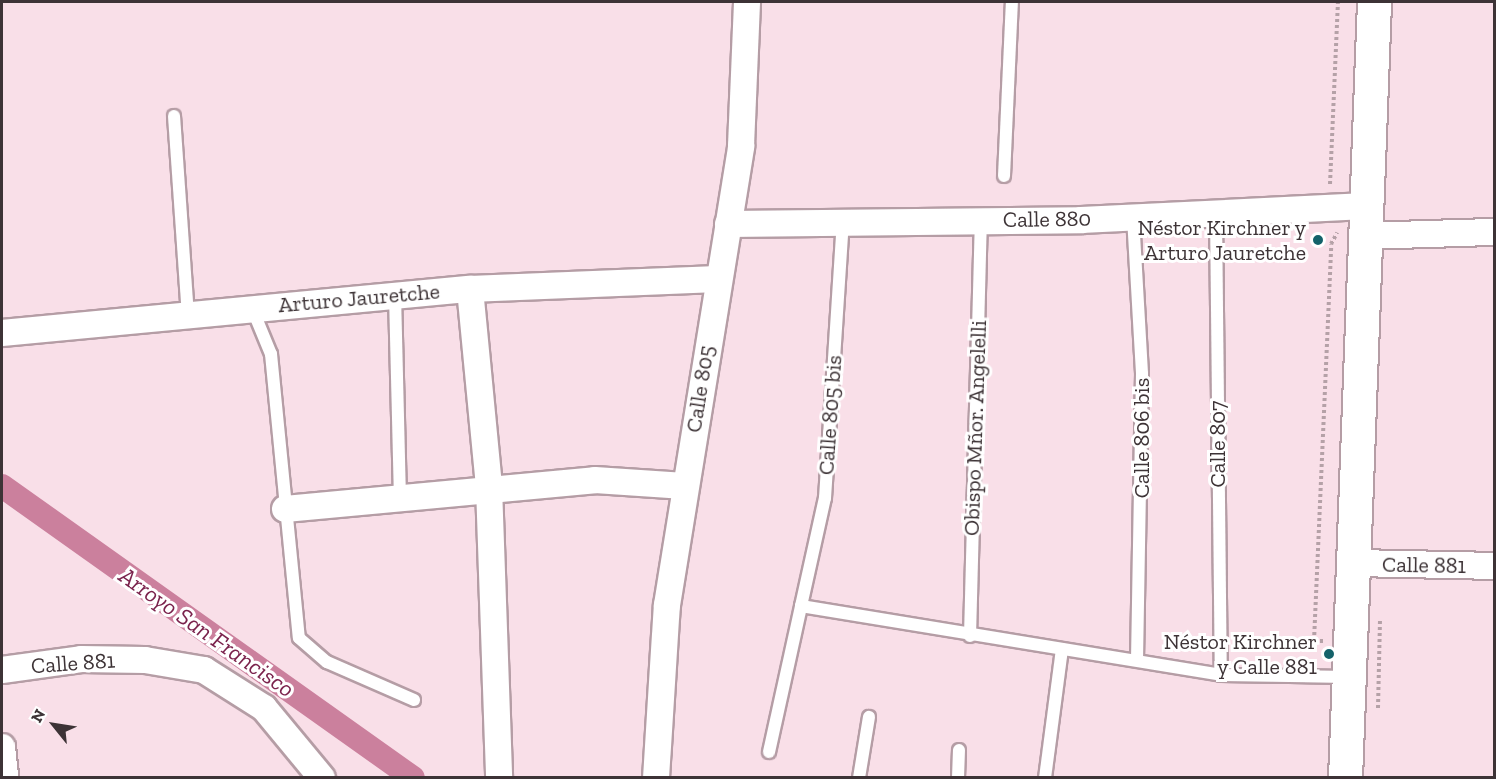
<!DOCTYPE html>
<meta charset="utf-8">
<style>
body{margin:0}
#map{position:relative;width:1496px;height:779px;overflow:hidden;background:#f9dfe8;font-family:"Zilla Slab",serif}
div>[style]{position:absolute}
.canal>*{height:24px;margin:-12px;padding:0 12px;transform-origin:12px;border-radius:12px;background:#cb809d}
.path>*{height:4px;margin-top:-2px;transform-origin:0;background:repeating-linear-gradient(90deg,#b5a1a7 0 3px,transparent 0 6px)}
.roads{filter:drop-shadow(2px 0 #b59da5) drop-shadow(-2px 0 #b59da5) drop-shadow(0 2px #b59da5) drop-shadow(0 -2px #b59da5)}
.service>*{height:12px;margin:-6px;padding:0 6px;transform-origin:6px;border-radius:6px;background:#fff}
.minor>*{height:26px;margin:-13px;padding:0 13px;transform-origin:13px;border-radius:13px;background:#fff}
.secondary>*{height:33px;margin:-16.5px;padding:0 16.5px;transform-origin:16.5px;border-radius:16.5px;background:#fff}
.dots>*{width:16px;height:16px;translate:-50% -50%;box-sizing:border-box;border:3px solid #fff;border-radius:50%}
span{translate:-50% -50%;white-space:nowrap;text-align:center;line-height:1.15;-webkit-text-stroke:6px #fff;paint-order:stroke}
.street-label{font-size:22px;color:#3d3336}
.poi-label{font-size:22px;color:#3d3336}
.right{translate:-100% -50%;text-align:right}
.water-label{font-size:24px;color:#7b234d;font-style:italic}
.frame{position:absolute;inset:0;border:3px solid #3d3336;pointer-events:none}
.north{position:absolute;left:24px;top:695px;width:60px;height:60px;-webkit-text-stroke:4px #fff;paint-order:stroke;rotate:300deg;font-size:16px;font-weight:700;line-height:24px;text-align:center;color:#3d3336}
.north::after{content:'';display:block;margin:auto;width:21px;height:27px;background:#3d3336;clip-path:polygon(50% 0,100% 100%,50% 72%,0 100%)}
</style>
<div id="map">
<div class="canal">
<div style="left:2px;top:486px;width:504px;rotate:35.39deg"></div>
</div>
<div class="path">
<div style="left:1330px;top:184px;width:182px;rotate:-87.5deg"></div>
<div style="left:1323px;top:641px;width:9px;rotate:180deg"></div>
<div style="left:1314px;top:641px;width:397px;rotate:-87.5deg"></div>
<div style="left:1331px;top:244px;width:13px;rotate:-61deg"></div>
<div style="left:1378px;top:708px;width:88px;rotate:-88.7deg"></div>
</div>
<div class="roads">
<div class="service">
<div style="left:174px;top:116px;width:198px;rotate:86deg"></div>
<div style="left:1004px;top:176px;width:174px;rotate:-87.4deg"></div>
<div style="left:1216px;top:213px;width:462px;rotate:89.4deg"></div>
<div style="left:1133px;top:217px;width:157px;rotate:86.7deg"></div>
<div style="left:1142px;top:374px;width:285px;rotate:91deg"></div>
<div style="left:395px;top:295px;width:201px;rotate:88.6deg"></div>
<div style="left:252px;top:308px;width:50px;rotate:67.6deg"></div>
<div style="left:271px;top:354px;width:285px;rotate:84.4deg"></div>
<div style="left:299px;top:638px;width:37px;rotate:41deg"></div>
<div style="left:327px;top:662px;width:95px;rotate:23.6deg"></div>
<div style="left:801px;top:606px;width:111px;rotate:-77.5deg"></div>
<div style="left:825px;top:498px;width:278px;rotate:-86.3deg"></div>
<div style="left:970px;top:636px;width:416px;rotate:-88.5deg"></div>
<div style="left:769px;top:752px;width:149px;rotate:-77.6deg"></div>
<div style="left:801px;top:606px;width:426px;rotate:9.3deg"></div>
<div style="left:1221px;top:675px;width:127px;rotate:0.9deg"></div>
<div style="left:859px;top:778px;width:62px;rotate:-80.7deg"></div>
<div style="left:958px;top:778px;width:28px;rotate:-88deg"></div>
<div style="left:1045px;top:778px;width:130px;rotate:-82.5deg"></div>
</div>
<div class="minor">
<div style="left:728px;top:224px;width:353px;rotate:-0.6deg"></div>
<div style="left:1081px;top:220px;width:285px;rotate:-2.8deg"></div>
<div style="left:1364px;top:236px;width:130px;rotate:-1.8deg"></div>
<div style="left:470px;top:289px;width:199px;rotate:84.5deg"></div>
<div style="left:489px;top:487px;width:291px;rotate:88deg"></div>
<div style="left:2px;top:333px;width:470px;rotate:-5.4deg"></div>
<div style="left:470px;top:289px;width:247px;rotate:-2.3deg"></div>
<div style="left:285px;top:509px;width:311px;rotate:-5.3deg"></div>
<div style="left:595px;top:480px;width:90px;rotate:3.8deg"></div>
<div style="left:1354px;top:563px;width:140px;rotate:1.2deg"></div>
<div style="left:2px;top:670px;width:80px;rotate:-7.9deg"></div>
<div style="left:81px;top:659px;width:64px;rotate:0.9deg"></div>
<div style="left:145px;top:660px;width:60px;rotate:9.6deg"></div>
<div style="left:204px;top:670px;width:71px;rotate:32.3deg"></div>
<div style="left:264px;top:708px;width:91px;rotate:50.4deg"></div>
<div style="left:2px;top:747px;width:31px;rotate:84deg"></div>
<div style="left:656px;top:778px;width:173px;rotate:-86.4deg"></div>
<div style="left:667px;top:605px;width:465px;rotate:-80.8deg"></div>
<div style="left:741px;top:146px;width:144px;rotate:-87.6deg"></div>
</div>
<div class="secondary">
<div style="left:1345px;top:778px;width:777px;rotate:-87.86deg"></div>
</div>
</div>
<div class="dots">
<div style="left:1318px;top:240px;background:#14626a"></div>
<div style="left:1329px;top:654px;background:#14626a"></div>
</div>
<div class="street-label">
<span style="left:1047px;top:219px;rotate:-1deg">Calle 880</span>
<span style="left:359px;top:298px;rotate:-5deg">Arturo Jauretche</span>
<span style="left:700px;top:389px;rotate:-81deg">Calle 805</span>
<span style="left:830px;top:415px;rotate:-86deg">Calle 805 bis</span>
<span style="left:975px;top:428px;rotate:-88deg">Obispo Mñor. Angelelli</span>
<span style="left:1142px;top:438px;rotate:-90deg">Calle 806 bis</span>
<span style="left:1218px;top:444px;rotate:-90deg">Calle 807</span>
<span style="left:1424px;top:565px;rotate:1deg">Calle 881</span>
<span style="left:73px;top:663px;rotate:-4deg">Calle 881</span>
</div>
<div class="poi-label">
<span class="right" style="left:1306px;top:240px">Néstor Kirchner y<br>Arturo Jauretche</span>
<span class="right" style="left:1317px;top:654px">Néstor Kirchner<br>y Calle 881</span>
</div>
<div class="water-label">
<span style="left:207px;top:632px;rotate:35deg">Arroyo San Francisco</span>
</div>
<div class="frame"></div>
<div class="north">N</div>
</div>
